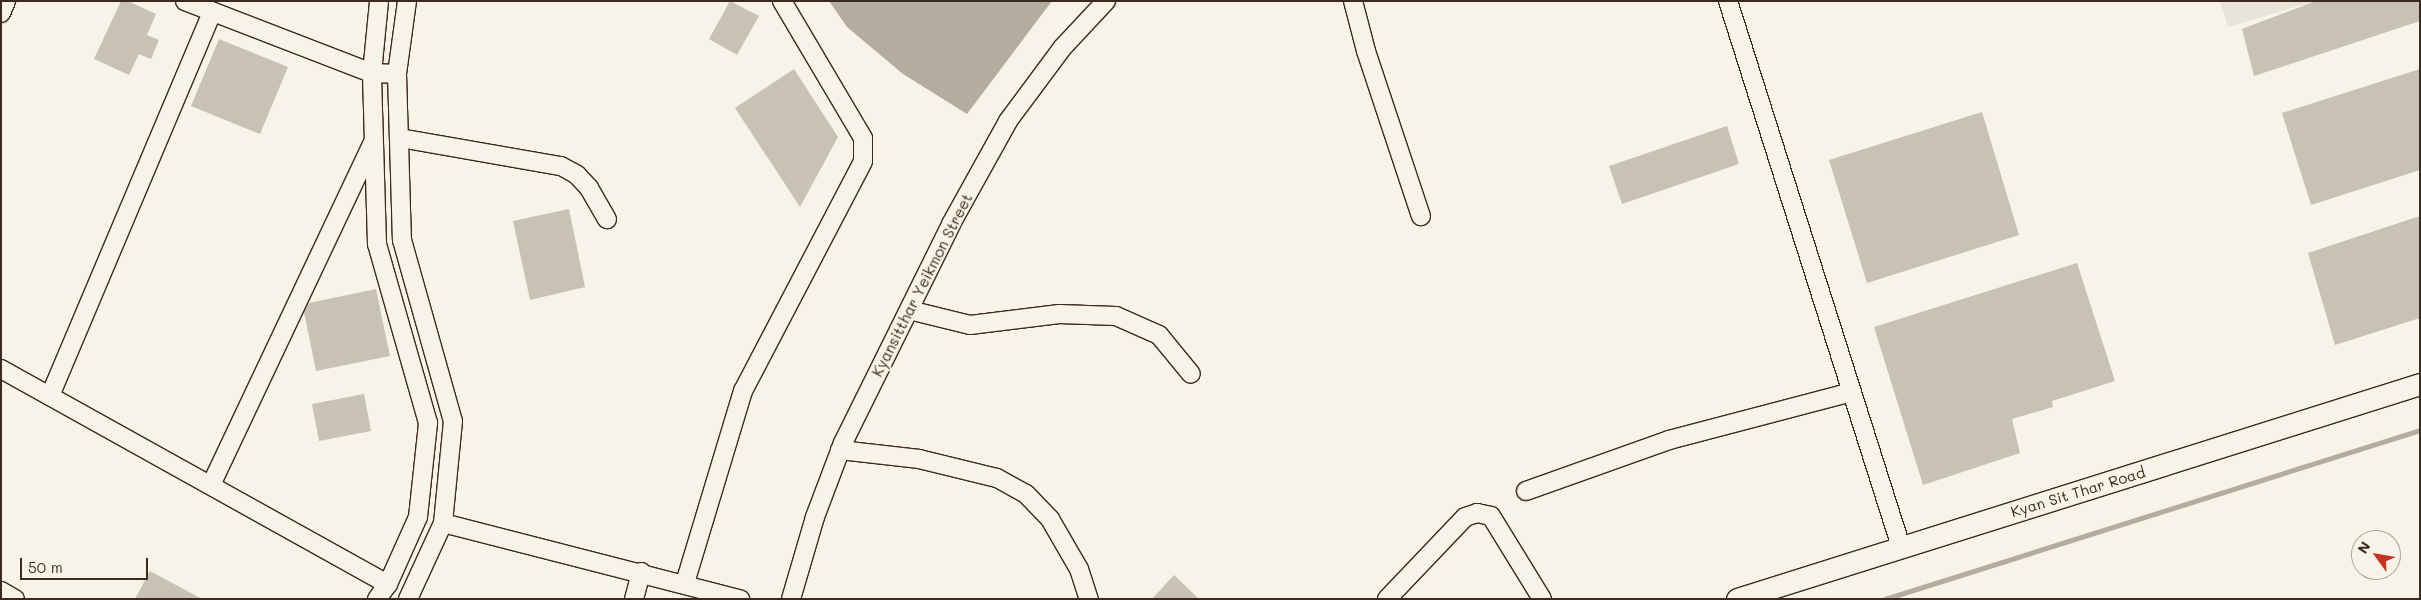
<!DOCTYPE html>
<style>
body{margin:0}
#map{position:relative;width:2421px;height:600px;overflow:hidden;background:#f7f3e8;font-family:Mali,sans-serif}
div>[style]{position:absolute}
.built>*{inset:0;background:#e9e4d9}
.water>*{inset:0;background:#b4aca0}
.stream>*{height:5px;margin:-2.5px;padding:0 2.5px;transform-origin:2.5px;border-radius:2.5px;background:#b4aca0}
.building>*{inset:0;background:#c8c1b6}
.roads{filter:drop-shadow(1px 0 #3b2a1e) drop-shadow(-1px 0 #3b2a1e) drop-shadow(0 1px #3b2a1e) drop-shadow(0 -1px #3b2a1e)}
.minor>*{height:18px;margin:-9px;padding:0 9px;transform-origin:9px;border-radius:9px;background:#f7f3e8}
.major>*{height:21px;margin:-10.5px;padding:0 10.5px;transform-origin:10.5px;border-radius:10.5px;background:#f7f3e8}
span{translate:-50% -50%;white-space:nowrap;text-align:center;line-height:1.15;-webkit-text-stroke:4px #f7f3e8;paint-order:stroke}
.street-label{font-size:15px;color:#3b2a1e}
.frame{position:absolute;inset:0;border:2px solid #3b2a1e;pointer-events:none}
.north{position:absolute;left:2351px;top:530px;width:50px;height:50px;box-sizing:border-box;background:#f7f3e8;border:1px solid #aca397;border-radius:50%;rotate:302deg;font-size:14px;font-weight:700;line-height:20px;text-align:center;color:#3b2a1e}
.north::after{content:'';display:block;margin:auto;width:18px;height:22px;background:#c8321e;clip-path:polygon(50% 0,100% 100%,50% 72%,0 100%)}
.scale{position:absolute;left:20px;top:558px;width:128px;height:22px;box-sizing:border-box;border:2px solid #3b2a1e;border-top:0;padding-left:6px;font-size:15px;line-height:18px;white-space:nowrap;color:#3b2a1e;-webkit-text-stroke:4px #f7f3e8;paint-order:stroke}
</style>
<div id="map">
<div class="built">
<div style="clip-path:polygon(2220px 1px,2316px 1px,2228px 27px)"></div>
</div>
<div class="water">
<div style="clip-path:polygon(829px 1px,1052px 1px,967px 114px,903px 74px,847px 27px)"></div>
</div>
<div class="stream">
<div style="left:1885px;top:599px;width:561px;rotate:-17.53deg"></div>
</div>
<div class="building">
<div style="clip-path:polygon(121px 1px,128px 1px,156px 14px,147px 35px,159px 40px,151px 59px,139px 54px,129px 75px,94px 59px)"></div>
<div style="clip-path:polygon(730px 1px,759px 16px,737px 55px,709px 39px)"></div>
<div style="clip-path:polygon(2316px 1px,2420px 1px,2420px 21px,2254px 76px,2242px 29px)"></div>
<div style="clip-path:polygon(219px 39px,288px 67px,260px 134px,191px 106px)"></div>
<div style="clip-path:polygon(794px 69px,838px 137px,800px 207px,735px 108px)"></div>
<div style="clip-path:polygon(2420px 69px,2420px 170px,2311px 205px,2282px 113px)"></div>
<div style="clip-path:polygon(1982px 112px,2019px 235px,1867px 283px,1829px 160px)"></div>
<div style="clip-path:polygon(1727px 126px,1739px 164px,1622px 204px,1609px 166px)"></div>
<div style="clip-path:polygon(569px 209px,585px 287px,530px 300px,513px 221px)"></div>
<div style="clip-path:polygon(2420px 216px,2420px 318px,2335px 345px,2308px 253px)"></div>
<div style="clip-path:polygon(2077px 263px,2115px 381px,2052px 401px,2053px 407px,2012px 419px,2020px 453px,1923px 485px,1874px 327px)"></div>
<div style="clip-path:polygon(376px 289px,390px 356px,316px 371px,304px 312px,309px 303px)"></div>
<div style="clip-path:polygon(364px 394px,371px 431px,319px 441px,312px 404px)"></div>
<div style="clip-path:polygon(150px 571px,202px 599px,135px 599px)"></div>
<div style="clip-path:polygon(1174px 575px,1199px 599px,1152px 599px)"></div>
</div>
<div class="roads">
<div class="minor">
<div style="left:185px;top:1px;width:200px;rotate:21.1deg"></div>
<div style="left:372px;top:73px;width:25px;rotate:2deg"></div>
<div style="left:407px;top:1px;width:74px;rotate:97.8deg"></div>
<div style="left:397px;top:74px;width:166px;rotate:88.3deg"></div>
<div style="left:402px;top:240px;width:188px;rotate:74.3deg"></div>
<div style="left:453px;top:421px;width:102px;rotate:95.6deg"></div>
<div style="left:443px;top:523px;width:84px;rotate:114.7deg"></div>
<div style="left:1353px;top:1px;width:52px;rotate:75.4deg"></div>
<div style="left:1366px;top:51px;width:174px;rotate:71.6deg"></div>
<div style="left:1728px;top:1px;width:573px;rotate:72.42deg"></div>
<div style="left:1px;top:13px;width:13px;rotate:-67deg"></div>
<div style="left:400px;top:138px;width:163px;rotate:9.9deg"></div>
<div style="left:561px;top:166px;width:18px;rotate:29deg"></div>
<div style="left:577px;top:175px;width:18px;rotate:47deg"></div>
<div style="left:589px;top:188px;width:36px;rotate:60deg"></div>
<div style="left:909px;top:310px;width:63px;rotate:13.8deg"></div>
<div style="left:970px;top:325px;width:90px;rotate:-7deg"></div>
<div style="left:1059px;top:314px;width:57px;rotate:2deg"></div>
<div style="left:1116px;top:316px;width:47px;rotate:23.8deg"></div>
<div style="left:1159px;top:335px;width:50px;rotate:50.6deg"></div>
<div style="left:1px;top:369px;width:443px;rotate:29.1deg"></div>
<div style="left:50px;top:396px;width:417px;rotate:-67.1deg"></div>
<div style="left:840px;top:450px;width:80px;rotate:6.5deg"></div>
<div style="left:919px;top:459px;width:80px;rotate:13.7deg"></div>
<div style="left:997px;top:478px;width:33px;rotate:29deg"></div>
<div style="left:1026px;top:494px;width:35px;rotate:46deg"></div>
<div style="left:1050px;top:519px;width:58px;rotate:59.9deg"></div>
<div style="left:1079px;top:569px;width:32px;rotate:72deg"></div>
<div style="left:211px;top:485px;width:379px;rotate:-64.7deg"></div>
<div style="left:1526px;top:491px;width:152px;rotate:-19.6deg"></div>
<div style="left:1669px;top:440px;width:189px;rotate:-14.7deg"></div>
<div style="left:443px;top:523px;width:307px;rotate:14.4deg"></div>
<div style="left:685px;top:583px;width:201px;rotate:-73.2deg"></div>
<div style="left:743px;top:391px;width:259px;rotate:-62.4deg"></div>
<div style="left:863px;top:161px;width:23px;rotate:-90deg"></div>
<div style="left:863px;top:138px;width:159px;rotate:-120.6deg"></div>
<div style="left:1px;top:591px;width:16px;rotate:30deg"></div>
<div style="left:377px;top:599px;width:19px;rotate:-54deg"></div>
<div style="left:388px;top:584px;width:73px;rotate:-65.9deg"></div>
<div style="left:418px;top:517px;width:95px;rotate:-83.9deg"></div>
<div style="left:428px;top:423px;width:186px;rotate:-105.9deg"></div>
<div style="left:377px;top:244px;width:171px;rotate:-91.7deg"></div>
<div style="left:372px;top:73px;width:72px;rotate:-84.4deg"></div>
<div style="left:634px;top:599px;width:28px;rotate:-75deg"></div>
<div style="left:791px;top:599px;width:85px;rotate:-73.7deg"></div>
<div style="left:815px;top:517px;width:79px;rotate:-69.3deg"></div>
<div style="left:843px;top:443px;width:244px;rotate:-63.7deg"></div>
<div style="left:951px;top:224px;width:118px;rotate:-61deg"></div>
<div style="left:1008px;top:121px;width:92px;rotate:-53.4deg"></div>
<div style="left:1063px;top:47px;width:63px;rotate:-46.9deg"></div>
<div style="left:1387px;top:599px;width:113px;rotate:-46.4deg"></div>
<div style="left:1465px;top:517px;width:13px;rotate:-18deg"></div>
<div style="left:1477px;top:513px;width:14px;rotate:12deg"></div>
<div style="left:1491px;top:516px;width:97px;rotate:58.4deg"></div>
</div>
<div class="major">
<div style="left:1737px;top:599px;width:716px;rotate:-17.47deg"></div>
</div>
</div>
<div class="street-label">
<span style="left:922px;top:285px;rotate:-63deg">Kyansitthar Yeikmon Street</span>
<span style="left:2078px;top:492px;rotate:-17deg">Kyan Sit Thar Road</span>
</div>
<div class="frame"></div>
<div class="north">N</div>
<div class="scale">50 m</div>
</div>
